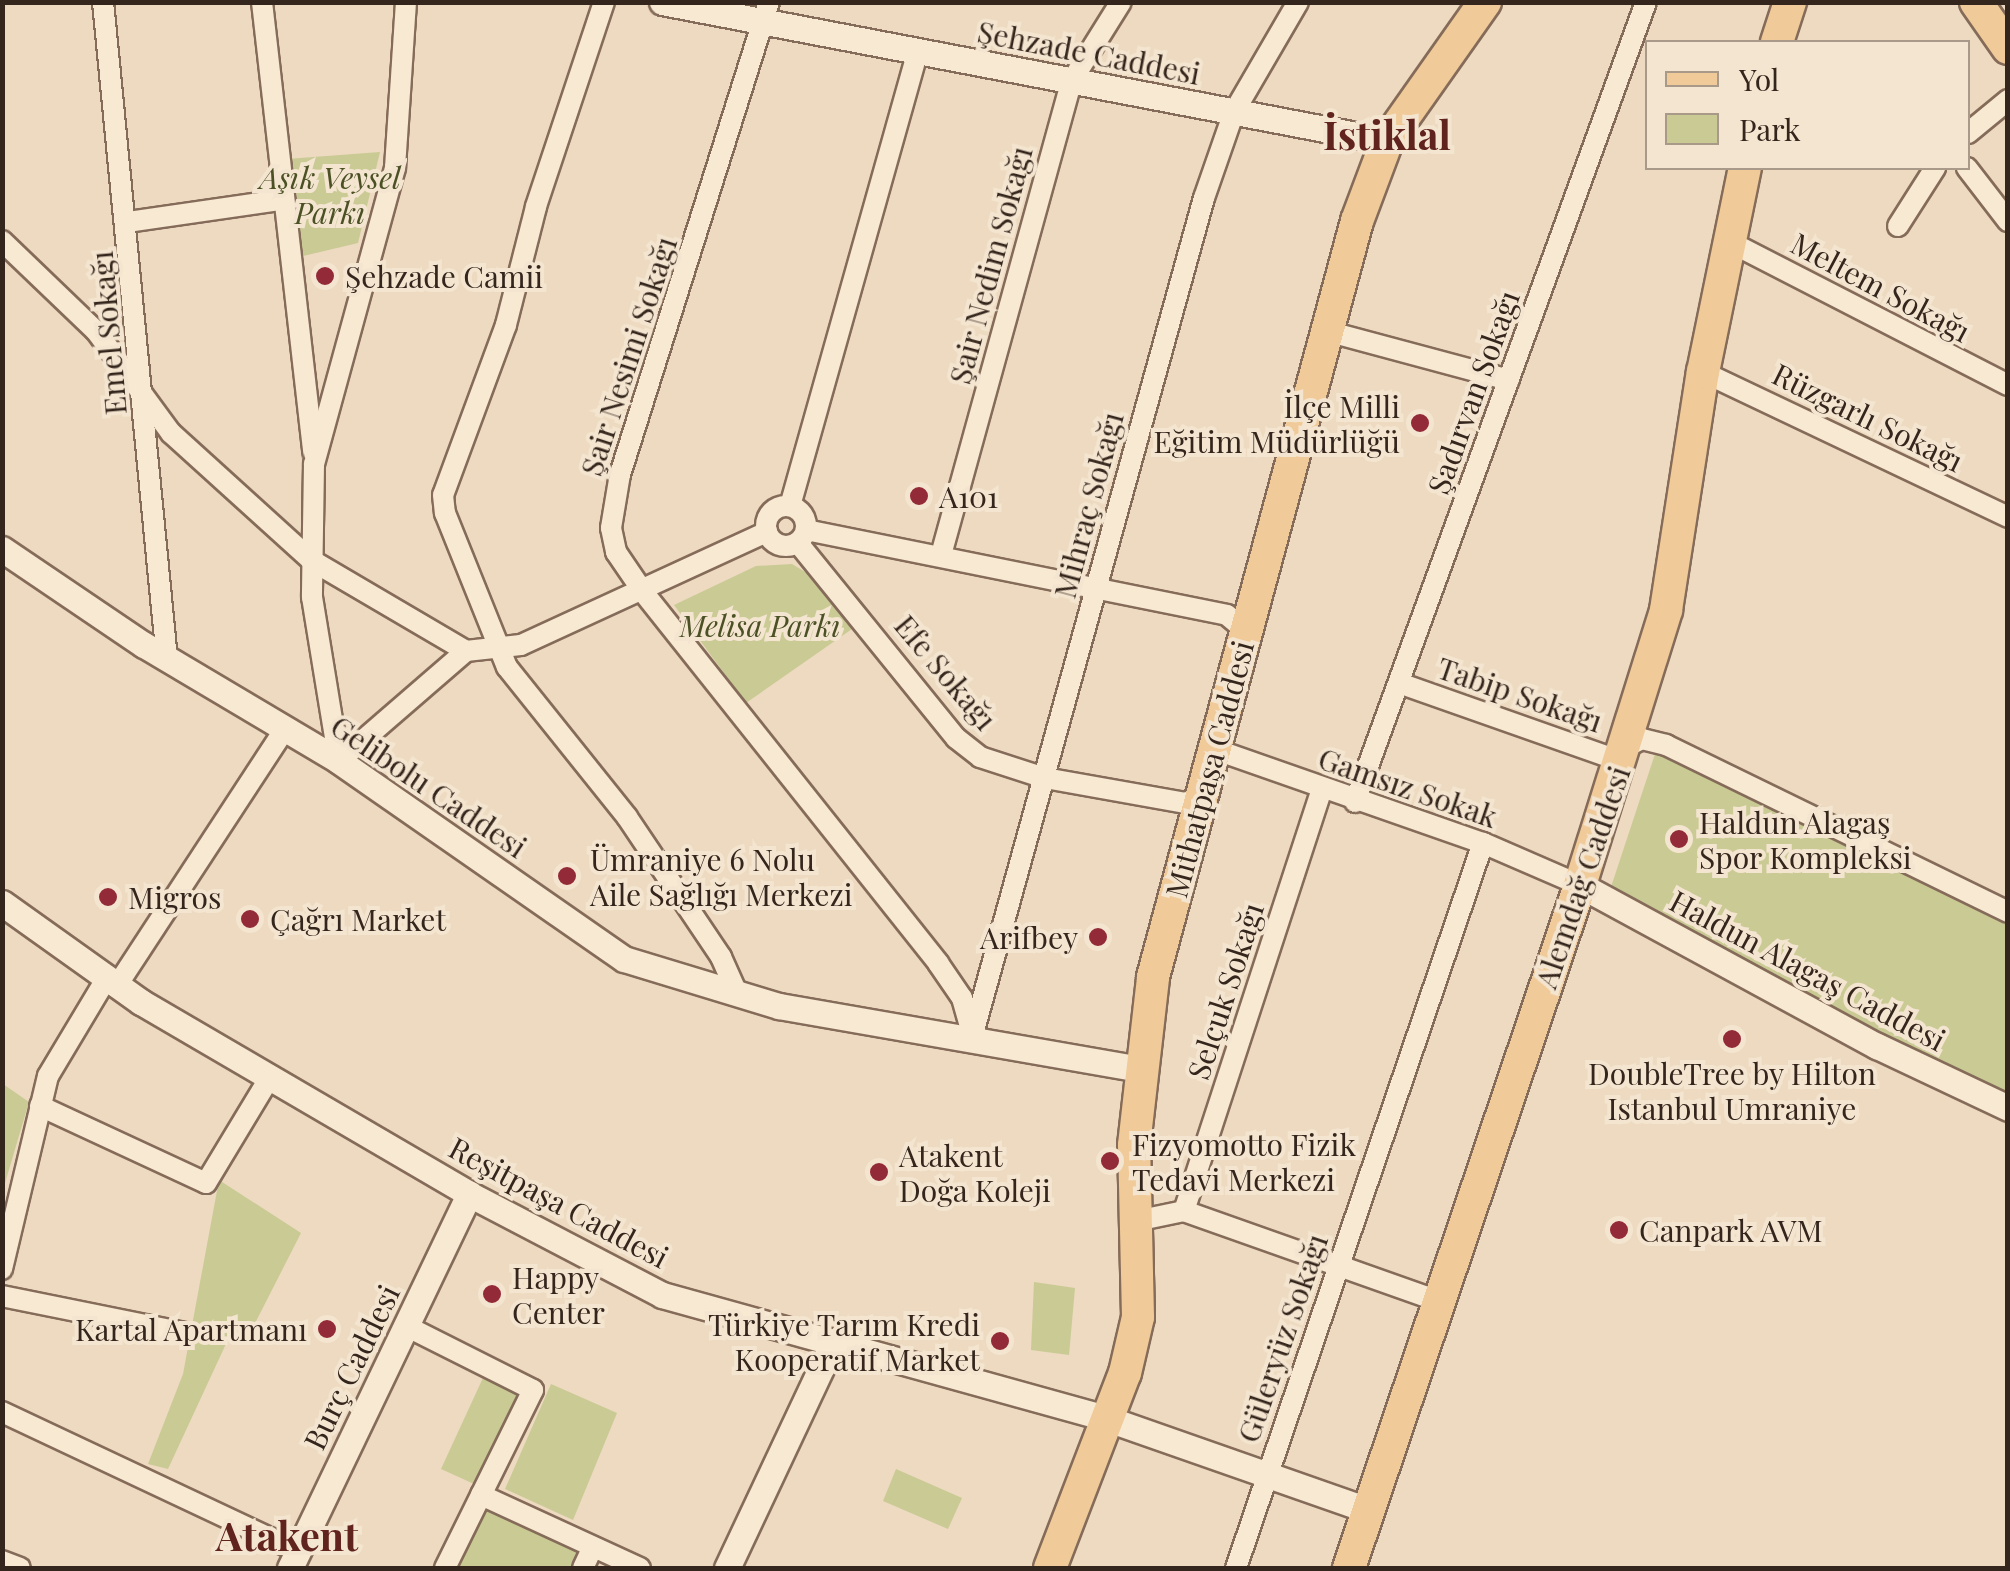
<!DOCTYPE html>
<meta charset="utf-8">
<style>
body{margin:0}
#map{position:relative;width:2010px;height:1571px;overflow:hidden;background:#eddac0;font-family:"Playfair Display",serif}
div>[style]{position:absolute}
.green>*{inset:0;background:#caca95}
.roads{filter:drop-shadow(2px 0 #856b59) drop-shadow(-2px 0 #856b59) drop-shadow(0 2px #856b59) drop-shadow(0 -2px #856b59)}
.minor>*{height:20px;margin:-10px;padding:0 10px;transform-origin:10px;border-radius:10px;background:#f8e9d3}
.minor>.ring{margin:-10px;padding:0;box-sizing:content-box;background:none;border:20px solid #f8e9d3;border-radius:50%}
.tertiary>*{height:25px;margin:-12.5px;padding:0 12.5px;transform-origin:12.5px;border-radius:12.5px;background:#f8e9d3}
.primary>*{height:32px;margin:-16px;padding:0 16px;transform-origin:16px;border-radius:16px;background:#f0ca98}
.dots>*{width:28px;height:28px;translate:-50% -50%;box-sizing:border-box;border:5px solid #f4e5d0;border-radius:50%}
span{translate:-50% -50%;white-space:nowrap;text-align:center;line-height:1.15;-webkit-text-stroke:8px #f4e5d0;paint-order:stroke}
.street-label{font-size:30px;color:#35261d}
.park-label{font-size:30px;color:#4b5124;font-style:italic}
.poi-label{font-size:30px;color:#35261d}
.left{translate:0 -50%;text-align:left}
.right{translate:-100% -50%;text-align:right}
.district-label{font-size:40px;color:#61231d;font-weight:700}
.frame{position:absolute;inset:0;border:5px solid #35261d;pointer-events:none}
.legend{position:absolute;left:1645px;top:40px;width:325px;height:130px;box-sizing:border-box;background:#f4e5d0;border:2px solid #a89988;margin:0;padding:12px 18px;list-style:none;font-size:30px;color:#35261d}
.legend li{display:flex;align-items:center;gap:20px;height:50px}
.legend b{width:50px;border:2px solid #a89988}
</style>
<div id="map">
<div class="green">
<div style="clip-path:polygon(380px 152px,358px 243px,299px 257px,287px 159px)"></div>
<div style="clip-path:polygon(792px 564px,817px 579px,852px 629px,746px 703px,674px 605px,756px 566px)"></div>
<div style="clip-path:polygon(1657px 748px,2007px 925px,2007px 1094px,1608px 896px)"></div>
<div style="clip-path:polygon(3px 1084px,29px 1102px,5px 1183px,2px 1182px)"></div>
<div style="clip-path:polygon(219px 1180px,301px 1233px,247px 1339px,231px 1333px,168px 1469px,148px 1464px,183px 1374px)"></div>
<div style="clip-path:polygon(1034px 1282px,1075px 1288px,1069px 1355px,1031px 1350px)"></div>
<div style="clip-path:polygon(488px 1367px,531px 1394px,485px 1489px,441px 1469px)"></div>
<div style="clip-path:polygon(551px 1384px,617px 1413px,573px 1520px,505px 1489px)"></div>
<div style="clip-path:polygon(896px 1469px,962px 1498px,948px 1529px,883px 1501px)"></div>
<div style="clip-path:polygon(487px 1508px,582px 1550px,573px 1568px,457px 1568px)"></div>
</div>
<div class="roads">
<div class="minor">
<div style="left:103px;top:2px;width:660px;rotate:84.44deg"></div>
<div style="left:262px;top:2px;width:453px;rotate:83.5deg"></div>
<div style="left:406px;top:2px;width:166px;rotate:93.8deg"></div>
<div style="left:395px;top:168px;width:307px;rotate:105.3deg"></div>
<div style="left:314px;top:464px;width:133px;rotate:90.9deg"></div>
<div style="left:312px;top:597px;width:166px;rotate:80.7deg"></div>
<div style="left:339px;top:761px;width:168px;rotate:-40.9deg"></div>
<div style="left:604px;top:2px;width:216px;rotate:108.4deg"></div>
<div style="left:536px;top:207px;width:122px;rotate:104.3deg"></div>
<div style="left:506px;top:325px;width:181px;rotate:110.3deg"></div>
<div style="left:443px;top:495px;width:18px;rotate:84deg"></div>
<div style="left:445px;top:513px;width:166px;rotate:68.1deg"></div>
<div style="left:507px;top:667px;width:192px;rotate:51.3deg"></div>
<div style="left:627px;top:817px;width:169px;rotate:56.1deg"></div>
<div style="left:721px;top:957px;width:39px;rotate:66deg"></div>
<div style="left:769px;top:2px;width:495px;rotate:107.5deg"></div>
<div style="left:620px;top:474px;width:55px;rotate:99.5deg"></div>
<div style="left:611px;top:528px;width:25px;rotate:78deg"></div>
<div style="left:616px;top:552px;width:50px;rotate:55.7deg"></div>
<div style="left:644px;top:593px;width:473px;rotate:51.5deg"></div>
<div style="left:938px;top:963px;width:42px;rotate:55.6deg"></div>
<div style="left:962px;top:998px;width:41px;rotate:74.2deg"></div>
<div style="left:1968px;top:133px;width:52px;rotate:-39.5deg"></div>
<div style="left:1967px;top:168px;width:67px;rotate:52.3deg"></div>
<div style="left:128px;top:222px;width:155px;rotate:-8.2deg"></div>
<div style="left:1898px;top:226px;width:69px;rotate:-57.5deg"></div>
<div style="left:2px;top:241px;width:130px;rotate:43.8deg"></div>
<div style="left:96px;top:331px;width:127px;rotate:53.7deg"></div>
<div style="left:171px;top:433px;width:189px;rotate:42.2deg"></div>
<div style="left:311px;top:560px;width:180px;rotate:30.4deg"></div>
<div style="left:466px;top:651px;width:55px;rotate:-6.2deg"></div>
<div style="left:521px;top:645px;width:271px;rotate:-24.7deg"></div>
<div style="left:1728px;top:241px;width:315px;rotate:27.2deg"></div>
<div style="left:1330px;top:332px;width:185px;rotate:15deg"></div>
<div style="left:1703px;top:372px;width:338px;rotate:25.4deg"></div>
<div class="ring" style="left:766px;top:506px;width:20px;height:20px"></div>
<div style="left:790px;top:506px;width:470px;rotate:-74.3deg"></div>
<div style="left:806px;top:530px;width:429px;rotate:11.4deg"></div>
<div style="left:1227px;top:615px;width:25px;rotate:40deg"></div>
<div style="left:798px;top:543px;width:251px;rotate:51deg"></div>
<div style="left:956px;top:738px;width:31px;rotate:38deg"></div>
<div style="left:980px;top:757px;width:68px;rotate:17.9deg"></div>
<div style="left:1045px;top:778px;width:142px;rotate:10.1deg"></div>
<div style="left:1185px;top:803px;width:17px;rotate:-21deg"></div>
<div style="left:941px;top:555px;width:491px;rotate:-74.6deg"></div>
<div style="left:1071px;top:82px;width:94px;rotate:-58deg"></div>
<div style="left:1399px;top:683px;width:235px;rotate:19.4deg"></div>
<div style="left:1626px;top:747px;width:18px;rotate:-27deg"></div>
<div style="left:1642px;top:739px;width:25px;rotate:14deg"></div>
<div style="left:1666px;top:745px;width:381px;rotate:26deg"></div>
<div style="left:1214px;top:749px;width:285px;rotate:19.3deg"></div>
<div style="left:1483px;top:843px;width:106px;rotate:23.4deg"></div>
<div style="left:1355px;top:802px;width:851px;rotate:-70.01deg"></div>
<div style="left:116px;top:987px;width:308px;rotate:-56.8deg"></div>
<div style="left:974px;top:1030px;width:863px;rotate:-74.55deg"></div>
<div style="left:1204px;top:198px;width:91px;rotate:-70.8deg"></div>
<div style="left:1234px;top:112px;width:127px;rotate:-59.8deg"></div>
<div style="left:40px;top:1106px;width:183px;rotate:24.9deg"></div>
<div style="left:206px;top:1183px;width:124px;rotate:-58.9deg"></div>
<div style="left:1184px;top:1211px;width:444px;rotate:-71.9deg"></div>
<div style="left:1136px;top:1221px;width:49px;rotate:-11.8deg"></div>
<div style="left:1184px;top:1211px;width:269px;rotate:19.5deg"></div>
<div style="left:2px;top:1269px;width:198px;rotate:-76.6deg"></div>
<div style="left:48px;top:1076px;width:113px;rotate:-59.1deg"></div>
<div style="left:2px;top:1296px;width:187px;rotate:11.4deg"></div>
<div style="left:408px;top:1327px;width:140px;rotate:26.7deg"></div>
<div style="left:533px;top:1390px;width:199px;rotate:116.3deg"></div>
<div style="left:2px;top:1412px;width:327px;rotate:25.2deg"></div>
<div style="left:481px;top:1495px;width:175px;rotate:24.7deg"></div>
<div style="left:2px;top:1561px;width:19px;rotate:21deg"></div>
<div style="left:583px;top:1568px;width:23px;rotate:-65deg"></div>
<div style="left:1236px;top:1568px;width:766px;rotate:-71.19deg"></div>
</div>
<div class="tertiary">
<div style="left:662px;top:2px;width:738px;rotate:10.85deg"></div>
<div style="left:2px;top:549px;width:171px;rotate:34.1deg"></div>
<div style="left:144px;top:645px;width:227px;rotate:30.7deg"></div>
<div style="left:339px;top:761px;width:347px;rotate:34.8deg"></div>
<div style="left:624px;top:959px;width:162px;rotate:16.9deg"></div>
<div style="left:779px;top:1006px;width:365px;rotate:9.9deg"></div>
<div style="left:1580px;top:885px;width:338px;rotate:28.5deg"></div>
<div style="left:1877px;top:1046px;width:145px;rotate:25.3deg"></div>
<div style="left:2px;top:903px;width:171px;rotate:35.5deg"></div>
<div style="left:141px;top:1002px;width:380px;rotate:30.3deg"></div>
<div style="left:469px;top:1194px;width:218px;rotate:27.6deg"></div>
<div style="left:662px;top:1295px;width:463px;rotate:15.5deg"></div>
<div style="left:1108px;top:1419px;width:275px;rotate:19.3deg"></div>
<div style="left:290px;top:1568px;width:415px;rotate:-64.4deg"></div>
<div style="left:727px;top:1568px;width:251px;rotate:-64.8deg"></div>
</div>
<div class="primary">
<div style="left:1976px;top:2px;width:56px;rotate:55.2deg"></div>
<div style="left:1777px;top:42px;width:42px;rotate:-72deg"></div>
<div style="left:1050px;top:1568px;width:209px;rotate:-69deg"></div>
<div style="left:1125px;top:1373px;width:57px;rotate:-76.9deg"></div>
<div style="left:1138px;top:1317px;width:172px;rotate:-91.3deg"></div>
<div style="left:1134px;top:1145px;width:169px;rotate:-83.5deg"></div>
<div style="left:1153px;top:977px;width:783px;rotate:-74.9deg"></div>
<div style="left:1357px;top:221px;width:85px;rotate:-69.4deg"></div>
<div style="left:1387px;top:141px;width:170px;rotate:-54.8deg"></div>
<div style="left:1349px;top:1568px;width:721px;rotate:-71.31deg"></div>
<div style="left:1580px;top:885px;width:288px;rotate:-72.6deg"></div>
<div style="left:1666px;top:610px;width:241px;rotate:-81.2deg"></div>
<div style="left:1703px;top:372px;width:208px;rotate:-78.4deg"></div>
</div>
</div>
<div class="dots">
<div style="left:325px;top:276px;background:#932a37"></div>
<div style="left:1420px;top:423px;background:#932a37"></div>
<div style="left:919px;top:496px;background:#932a37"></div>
<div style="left:1679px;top:839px;background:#932a37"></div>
<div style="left:567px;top:876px;background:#932a37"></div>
<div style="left:108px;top:897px;background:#932a37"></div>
<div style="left:250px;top:919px;background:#932a37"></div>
<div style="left:1098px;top:937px;background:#932a37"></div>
<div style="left:1732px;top:1039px;background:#932a37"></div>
<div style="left:1110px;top:1161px;background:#932a37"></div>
<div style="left:879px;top:1172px;background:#932a37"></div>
<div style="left:1619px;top:1230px;background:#932a37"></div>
<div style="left:492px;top:1294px;background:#932a37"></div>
<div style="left:327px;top:1329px;background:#932a37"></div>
<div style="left:1000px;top:1341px;background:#932a37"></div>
</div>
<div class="street-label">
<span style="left:1089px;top:52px;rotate:11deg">Şehzade Caddesi</span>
<span style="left:990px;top:265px;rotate:-75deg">Şair Nedim Sokağı</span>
<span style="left:1881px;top:287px;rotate:28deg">Meltem Sokağı</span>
<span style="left:108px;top:333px;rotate:-95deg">Emel Sokağı</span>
<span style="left:628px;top:356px;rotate:-72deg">Şair Nesimi Sokağı</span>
<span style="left:1473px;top:392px;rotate:-70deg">Şadırvan Sokağı</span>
<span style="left:1868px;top:417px;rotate:26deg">Rüzgarlı Sokağı</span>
<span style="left:1088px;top:505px;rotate:-75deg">Mihraç Sokağı</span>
<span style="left:946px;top:672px;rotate:50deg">Efe Sokağı</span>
<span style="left:1520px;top:694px;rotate:19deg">Tabip Sokağı</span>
<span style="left:1209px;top:769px;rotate:-75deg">Mithatpaşa Caddesi</span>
<span style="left:429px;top:786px;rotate:34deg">Gelibolu Caddesi</span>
<span style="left:1408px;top:787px;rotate:19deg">Gamsız Sokak</span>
<span style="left:1582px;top:877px;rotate:-71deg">Alemdağ Caddesi</span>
<span style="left:1808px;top:970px;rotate:28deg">Haldun Alagaş Caddesi</span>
<span style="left:1225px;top:991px;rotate:-72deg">Selçuk Sokağı</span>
<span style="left:559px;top:1202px;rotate:28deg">Reşitpaşa Caddesi</span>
<span style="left:1282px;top:1338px;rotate:-71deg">Güleryüz Sokağı</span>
<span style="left:351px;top:1367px;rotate:-64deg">Burç Caddesi</span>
</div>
<div class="park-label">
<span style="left:330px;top:194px">Aşık Veysel<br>Parkı</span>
<span style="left:760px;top:625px">Melisa Parkı</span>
</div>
<div class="poi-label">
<span class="left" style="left:345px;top:276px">Şehzade Camii</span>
<span class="right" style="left:1400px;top:423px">İlçe Milli<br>Eğitim Müdürlüğü</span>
<span class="left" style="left:939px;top:496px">A101</span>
<span class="left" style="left:1699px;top:839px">Haldun Alagaş<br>Spor Kompleksi</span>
<span class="left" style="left:590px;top:876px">Ümraniye 6 Nolu<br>Aile Sağlığı Merkezi</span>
<span class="left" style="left:128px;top:897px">Migros</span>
<span class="left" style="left:270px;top:919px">Çağrı Market</span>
<span class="right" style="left:1078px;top:937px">Arifbey</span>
<span style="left:1732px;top:1090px">DoubleTree by Hilton<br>Istanbul Umraniye</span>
<span class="left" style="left:1132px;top:1161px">Fizyomotto Fizik<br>Tedavi Merkezi</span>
<span class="left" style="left:899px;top:1172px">Atakent<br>Doğa Koleji</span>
<span class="left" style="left:1639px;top:1230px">Canpark AVM</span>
<span class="left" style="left:512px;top:1294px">Happy<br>Center</span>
<span class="right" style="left:980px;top:1341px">Türkiye Tarım Kredi<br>Kooperatif Market</span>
<span class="right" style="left:307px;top:1329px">Kartal Apartmanı</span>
</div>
<div class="district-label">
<span style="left:1387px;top:134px">İstiklal</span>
<span style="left:287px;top:1535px">Atakent</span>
</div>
<div class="frame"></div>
<ul class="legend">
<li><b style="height:12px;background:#f0ca98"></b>Yol</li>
<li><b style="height:28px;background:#caca95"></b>Park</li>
</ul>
</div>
